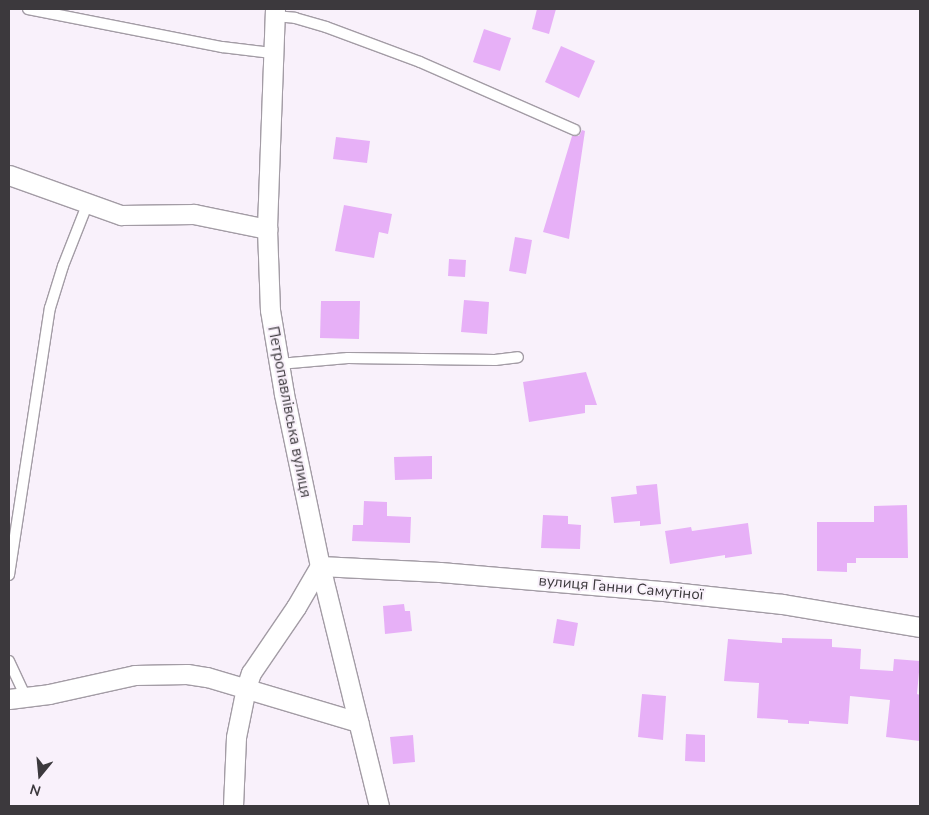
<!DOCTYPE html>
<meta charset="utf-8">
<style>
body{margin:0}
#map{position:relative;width:929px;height:815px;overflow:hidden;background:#f9f1fb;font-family:"Nunito Sans",sans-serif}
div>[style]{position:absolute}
.building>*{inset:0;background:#e7b0f7}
.roads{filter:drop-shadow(1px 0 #a39ca5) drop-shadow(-1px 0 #a39ca5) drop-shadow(0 1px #a39ca5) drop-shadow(0 -1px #a39ca5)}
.service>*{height:10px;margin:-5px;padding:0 5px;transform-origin:5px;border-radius:5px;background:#fff}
.minor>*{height:19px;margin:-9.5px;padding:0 9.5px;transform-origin:9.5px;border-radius:9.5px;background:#fff}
span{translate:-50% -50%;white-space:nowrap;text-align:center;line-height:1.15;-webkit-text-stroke:4px #f9f1fb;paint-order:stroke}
.street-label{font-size:15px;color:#3c393d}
.frame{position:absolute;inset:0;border:10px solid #3c393d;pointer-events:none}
.north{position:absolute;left:15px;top:750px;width:50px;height:50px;-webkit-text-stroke:4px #f9f1fb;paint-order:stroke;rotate:197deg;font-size:14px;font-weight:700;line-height:20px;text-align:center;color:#3c393d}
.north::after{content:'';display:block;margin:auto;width:18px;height:22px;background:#3c393d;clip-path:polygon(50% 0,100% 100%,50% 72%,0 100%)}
</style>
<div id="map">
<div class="building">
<div style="clip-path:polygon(537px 9px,556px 9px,549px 34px,532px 29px)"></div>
<div style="clip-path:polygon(484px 29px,511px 38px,500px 71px,473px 62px)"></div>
<div style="clip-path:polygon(561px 46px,595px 61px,579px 98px,545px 82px)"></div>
<div style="clip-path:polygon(582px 130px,585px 131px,569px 239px,543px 232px,572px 136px,579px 136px)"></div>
<div style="clip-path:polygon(336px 137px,370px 141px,367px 163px,333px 159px)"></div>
<div style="clip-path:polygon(344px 205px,392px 214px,388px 234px,379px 232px,374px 258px,335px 251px)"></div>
<div style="clip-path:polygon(515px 237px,532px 240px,526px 274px,509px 271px)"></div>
<div style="clip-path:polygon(449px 259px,466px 260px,465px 277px,448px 276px)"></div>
<div style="clip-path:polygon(464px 300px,489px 302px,487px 334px,461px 332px)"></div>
<div style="clip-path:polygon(321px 301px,360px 301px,359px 339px,320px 338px)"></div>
<div style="clip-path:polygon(586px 372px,597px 405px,585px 405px,585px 413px,529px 422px,523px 382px)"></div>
<div style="clip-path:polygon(432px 456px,432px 479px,395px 480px,394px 457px)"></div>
<div style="clip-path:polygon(657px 484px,661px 524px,640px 526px,640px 521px,614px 523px,611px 497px,637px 494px,636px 486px)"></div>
<div style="clip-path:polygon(364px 501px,387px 502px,387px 516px,411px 517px,410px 543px,352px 541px,353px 525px,363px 525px)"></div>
<div style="clip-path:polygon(907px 505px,908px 558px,856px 558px,856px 563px,847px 563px,847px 572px,817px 571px,817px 522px,874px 522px,874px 506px)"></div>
<div style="clip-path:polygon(543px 515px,568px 516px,568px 524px,581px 525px,580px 549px,541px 548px)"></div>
<div style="clip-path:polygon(748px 523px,752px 554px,725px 558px,725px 555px,670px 564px,665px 531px,691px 527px,692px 531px)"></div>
<div style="clip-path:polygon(404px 604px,405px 611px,410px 611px,412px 631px,385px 634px,383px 606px)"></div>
<div style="clip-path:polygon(557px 619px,578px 623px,574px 646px,553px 643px)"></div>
<div style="clip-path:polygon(782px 638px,832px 639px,832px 647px,861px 649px,860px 669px,893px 671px,894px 659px,920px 661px,917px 694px,920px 695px,920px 741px,886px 737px,890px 700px,850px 696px,848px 724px,809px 721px,809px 724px,788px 723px,788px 720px,757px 718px,759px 683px,724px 681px,728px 639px,782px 643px)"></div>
<div style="clip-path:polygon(642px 694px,666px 696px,663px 740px,638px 737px)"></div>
<div style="clip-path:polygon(686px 734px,705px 735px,705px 762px,685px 761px)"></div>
<div style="clip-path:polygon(413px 735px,415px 762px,393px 764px,390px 737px)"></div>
</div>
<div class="roads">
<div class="service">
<div style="left:28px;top:9px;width:198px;rotate:11.1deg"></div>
<div style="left:222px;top:47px;width:50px;rotate:6.8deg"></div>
<div style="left:274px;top:16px;width:21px;rotate:5deg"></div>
<div style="left:295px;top:18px;width:32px;rotate:16deg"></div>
<div style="left:326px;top:27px;width:100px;rotate:20.4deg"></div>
<div style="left:420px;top:62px;width:169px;rotate:23.7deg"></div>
<div style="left:279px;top:364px;width:69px;rotate:-5deg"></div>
<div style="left:348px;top:358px;width:147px;rotate:0.8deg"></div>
<div style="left:495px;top:360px;width:23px;rotate:-7deg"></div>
<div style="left:9px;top:575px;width:270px;rotate:-81.3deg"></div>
<div style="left:50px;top:308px;width:44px;rotate:-72.8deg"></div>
<div style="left:63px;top:266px;width:66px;rotate:-68.5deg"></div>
<div style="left:9px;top:661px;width:40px;rotate:65deg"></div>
</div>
<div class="minor">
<div style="left:275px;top:9px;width:220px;rotate:92.1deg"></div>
<div style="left:267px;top:229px;width:81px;rotate:87.9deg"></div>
<div style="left:270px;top:310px;width:85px;rotate:80.5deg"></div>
<div style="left:284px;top:394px;width:176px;rotate:78.2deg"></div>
<div style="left:320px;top:566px;width:247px;rotate:76.2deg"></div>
<div style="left:9px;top:175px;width:119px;rotate:19.7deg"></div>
<div style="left:121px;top:215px;width:73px;rotate:-0.8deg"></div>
<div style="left:194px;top:214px;width:75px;rotate:11.6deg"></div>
<div style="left:9px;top:699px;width:40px;rotate:-7.1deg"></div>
<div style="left:49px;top:694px;width:88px;rotate:-12.5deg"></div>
<div style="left:135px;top:675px;width:52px;rotate:-1.1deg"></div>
<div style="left:187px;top:674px;width:20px;rotate:9deg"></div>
<div style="left:207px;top:677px;width:158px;rotate:16.6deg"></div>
<div style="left:233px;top:806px;width:69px;rotate:-87.5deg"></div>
<div style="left:236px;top:737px;width:50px;rotate:-78.5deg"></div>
<div style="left:246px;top:688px;width:16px;rotate:-72deg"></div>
<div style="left:251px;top:673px;width:80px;rotate:-55.7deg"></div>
<div style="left:296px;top:607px;width:48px;rotate:-59.7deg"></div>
<div style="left:320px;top:566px;width:120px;rotate:2.9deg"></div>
<div style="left:440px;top:572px;width:233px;rotate:4.9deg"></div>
<div style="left:672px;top:592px;width:111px;rotate:6.2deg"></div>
<div style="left:782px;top:604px;width:140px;rotate:9.5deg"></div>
</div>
</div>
<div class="street-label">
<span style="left:289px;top:412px;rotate:79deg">Петропавлівська вулиця</span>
<span style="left:621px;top:588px;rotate:5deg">вулиця Ганни Самутіної</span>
</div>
<div class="frame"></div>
<div class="north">N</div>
</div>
